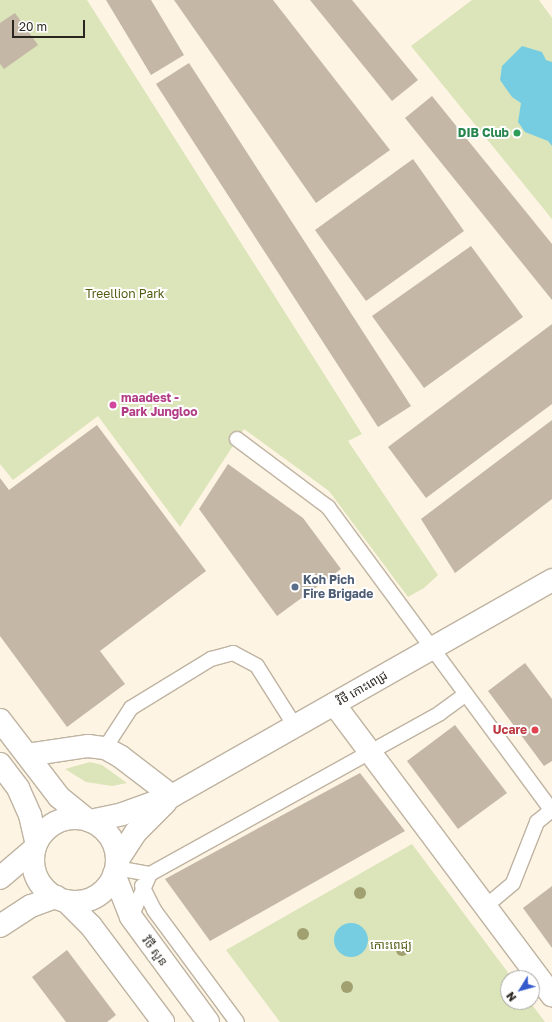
<!DOCTYPE html>
<meta charset="utf-8">
<style>
body{margin:0}
#map{position:relative;width:552px;height:1022px;overflow:hidden;background:#fdf4e4;font-family:"Golos Text","Noto Sans Khmer",sans-serif}
div>[style]{position:absolute}
.green>*{inset:0;background:#dce5b9}
.water>*{inset:0;background:#76cde2}
.round{border-radius:50%}
.building>*{inset:0;background:#c4b7a5}
.roads{filter:drop-shadow(1px 0 #bfb3a1) drop-shadow(-1px 0 #bfb3a1) drop-shadow(0 1px #bfb3a1) drop-shadow(0 -1px #bfb3a1)}
.service>*{height:14px;margin:-7px;padding:0 7px;transform-origin:7px;border-radius:7px;background:#fff}
.tertiary>*{height:22px;margin:-11px;padding:0 11px;transform-origin:11px;border-radius:11px;background:#fff}
.secondary>*{height:22px;margin:-11px;padding:0 11px;transform-origin:11px;border-radius:11px;background:#fff}
.primary>*{height:22px;margin:-11px;padding:0 11px;transform-origin:11px;border-radius:11px;background:#fff}
.primary>.ring{margin:-11px;padding:0;box-sizing:content-box;background:none;border:22px solid #fff;border-radius:50%}
.trees>*{width:12px;height:12px;margin:-6px;border-radius:50%;background:#a0a070}
.dots>*{width:11px;height:11px;translate:-50% -50%;box-sizing:border-box;border:2px solid #fff;border-radius:50%}
span{translate:-50% -50%;white-space:nowrap;text-align:center;line-height:1.15;-webkit-text-stroke:4px #fff;paint-order:stroke}
.leisure-label{font-size:12px;color:#27864d;font-weight:700}
.right{translate:-100% -50%;text-align:right}
.park-label{font-size:12px;color:#535c12}
.hotel-label{font-size:12px;color:#b23c85;font-weight:700}
.left{translate:0 -50%;text-align:left}
.service-label{font-size:12px;color:#4e5e75;font-weight:700}
.street-label{font-size:12px;color:#2a251e}
.health-label{font-size:12px;color:#be3a42;font-weight:700}
.north{position:absolute;left:500px;top:970px;width:40px;height:40px;box-sizing:border-box;background:#fff;border:1px solid #aaa8a5;border-radius:50%;rotate:233deg;font-size:11px;font-weight:700;line-height:16px;text-align:center;color:#2a251e}
.north::after{content:'';display:block;margin:auto;width:14px;height:18px;background:#345acb;clip-path:polygon(50% 0,100% 100%,50% 72%,0 100%)}
.scale{position:absolute;left:12px;top:20px;width:73px;height:18px;box-sizing:border-box;border:2px solid #2a251e;border-top:0;padding-left:5px;font-size:12px;line-height:14px;white-space:nowrap;color:#2a251e;-webkit-text-stroke:3px #fff;paint-order:stroke}
</style>
<div id="map">
<div class="green">
<div style="clip-path:polygon(0 0,87px 0,362px 434px,348px 441px,438px 575px,424px 588px,408px 597px,329px 491px,244px 429px,180px 527px,98px 416px,13px 480px,0 464px)"></div>
<div style="clip-path:polygon(472px 0,539px 0,552px 18px,552px 219px,411px 46px)"></div>
<div style="clip-path:polygon(90px 762px,102px 765px,127px 783px,112px 786px,86px 782px,65px 769px)"></div>
<div style="clip-path:polygon(412px 844px,512px 978px,508px 978px,508px 1002px,530px 1002px,545px 1022px,280px 1022px,226px 950px)"></div>
</div>
<div class="water">
<div style="clip-path:polygon(522px 46px,542px 52px,546px 60px,552px 62px,552px 146px,548px 141px,525px 132px,518px 122px,521px 103px,512px 97px,500px 80px,502px 66px)"></div>
<div class="round" style="left:334px;top:923px;width:34px;height:34px"></div>
</div>
<div class="building">
<div style="clip-path:polygon(106px 0,151px 0,184px 55px,151px 75px)"></div>
<div style="clip-path:polygon(174px 0,273px 0,390px 150px,316px 203px)"></div>
<div style="clip-path:polygon(310px 0,352px 0,418px 80px,392px 101px)"></div>
<div style="clip-path:polygon(15px 13px,38px 45px,4px 69px,0 64px,0 23px)"></div>
<div style="clip-path:polygon(189px 63px,411px 406px,378px 427px,156px 84px)"></div>
<div style="clip-path:polygon(432px 96px,552px 244px,552px 300px,405px 118px)"></div>
<div style="clip-path:polygon(413px 159px,464px 231px,366px 301px,315px 230px)"></div>
<div style="clip-path:polygon(471px 246px,523px 317px,424px 388px,372px 316px)"></div>
<div style="clip-path:polygon(552px 324px,552px 404px,426px 498px,388px 447px)"></div>
<div style="clip-path:polygon(552px 420px,552px 499px,455px 573px,421px 519px)"></div>
<div style="clip-path:polygon(97px 425px,206px 571px,100px 651px,125px 684px,67px 727px,0 636px,0 478px,9px 490px)"></div>
<div style="clip-path:polygon(228px 464px,303px 518px,341px 569px,277px 616px,199px 509px)"></div>
<div style="clip-path:polygon(525px 663px,552px 699px,552px 761px,544px 766px,488px 691px)"></div>
<div style="clip-path:polygon(455px 725px,507px 793px,458px 829px,407px 761px)"></div>
<div style="clip-path:polygon(360px 773px,405px 831px,210px 941px,165px 879px)"></div>
<div style="clip-path:polygon(552px 886px,552px 948px,523px 908px)"></div>
<div style="clip-path:polygon(67px 950px,116px 1015px,107px 1022px,66px 1022px,32px 977px)"></div>
</div>
<div class="roads">
<div class="service">
<div style="left:237px;top:439px;width:114px;rotate:36.8deg"></div>
<div style="left:328px;top:507px;width:376px;rotate:53.6deg"></div>
<div style="left:105px;top:748px;width:48px;rotate:-57deg"></div>
<div style="left:131px;top:708px;width:94px;rotate:-31.5deg"></div>
<div style="left:211px;top:659px;width:23px;rotate:-15deg"></div>
<div style="left:233px;top:653px;width:27px;rotate:28deg"></div>
<div style="left:257px;top:666px;width:71px;rotate:57.7deg"></div>
<div style="left:116px;top:868px;width:35px;rotate:10deg"></div>
<div style="left:142px;top:886px;width:27px;rotate:63deg"></div>
<div style="left:154px;top:910px;width:139px;rotate:53.5deg"></div>
<div style="left:486px;top:906px;width:35px;rotate:-40deg"></div>
<div style="left:513px;top:883px;width:66px;rotate:-68.5deg"></div>
<div style="left:537px;top:822px;width:19px;rotate:-39deg"></div>
<div style="left:131px;top:917px;width:47px;rotate:-66.2deg"></div>
<div style="left:150px;top:874px;width:332px;rotate:-29deg"></div>
<div style="left:440px;top:713px;width:31px;rotate:-36deg"></div>
</div>
<div class="tertiary">
<div style="left:334px;top:704px;width:364px;rotate:53.2deg"></div>
</div>
<div class="secondary">
<div style="left:90px;top:821px;width:33px;rotate:-12deg"></div>
<div style="left:122px;top:814px;width:53px;rotate:-19.8deg"></div>
<div style="left:172px;top:796px;width:437px;rotate:-29.6deg"></div>
<div style="left:117px;top:861px;width:35px;rotate:-57deg"></div>
<div style="left:136px;top:832px;width:42px;rotate:-45deg"></div>
<div style="left:114px;top:874px;width:46px;rotate:68.4deg"></div>
<div style="left:131px;top:917px;width:130px;rotate:53.7deg"></div>
<div style="left:66px;top:901px;width:35px;rotate:45deg"></div>
<div style="left:91px;top:926px;width:120px;rotate:53.1deg"></div>
</div>
<div class="primary">
<div style="left:0;top:720px;width:97px;rotate:52.5deg"></div>
<div style="left:59px;top:797px;width:35px;rotate:39deg"></div>
<div style="left:27px;top:755px;width:62px;rotate:-8.4deg"></div>
<div style="left:88px;top:746px;width:17px;rotate:7deg"></div>
<div style="left:105px;top:748px;width:18px;rotate:29deg"></div>
<div style="left:121px;top:757px;width:64px;rotate:37.4deg"></div>
<div style="left:0;top:764px;width:30px;rotate:53deg"></div>
<div style="left:18px;top:788px;width:30px;rotate:66deg"></div>
<div style="left:30px;top:815px;width:28px;rotate:77deg"></div>
<div class="ring" style="left:33px;top:818px;width:62px;height:62px"></div>
<div style="left:0;top:878px;width:45px;rotate:-40.5deg"></div>
<div style="left:0;top:926px;width:37px;rotate:-33deg"></div>
<div style="left:31px;top:906px;width:27px;rotate:-20deg"></div>
</div>
</div>
<div class="trees">
<div style="left:360px;top:893px"></div>
<div style="left:303px;top:934px"></div>
<div style="left:402px;top:950px"></div>
<div style="left:347px;top:987px"></div>
</div>
<div class="dots">
<div style="left:517px;top:133px;background:#2e9e5b"></div>
<div style="left:113px;top:405px;background:#d1479c"></div>
<div style="left:295px;top:587px;background:#5c6f8a"></div>
<div style="left:535px;top:730px;background:#e0444e"></div>
</div>
<div class="leisure-label">
<span class="right" style="left:509px;top:133px">DIB Club</span>
</div>
<div class="park-label">
<span style="left:125px;top:294px">Treellion Park</span>
<span style="left:391px;top:945px">កោះពេជ្យ</span>
</div>
<div class="hotel-label">
<span class="left" style="left:121px;top:405px">maadest -<br>Park Jungloo</span>
</div>
<div class="service-label">
<span class="left" style="left:303px;top:587px">Koh Pich<br>Fire Brigade</span>
</div>
<div class="street-label">
<span style="left:362px;top:688px;rotate:-30deg">វិថី កោះពេជ្រ</span>
<span style="left:155px;top:951px;rotate:53deg">វិថី សួន</span>
</div>
<div class="health-label">
<span class="right" style="left:527px;top:730px">Ucare</span>
</div>
<div class="north">N</div>
<div class="scale">20 m</div>
</div>
